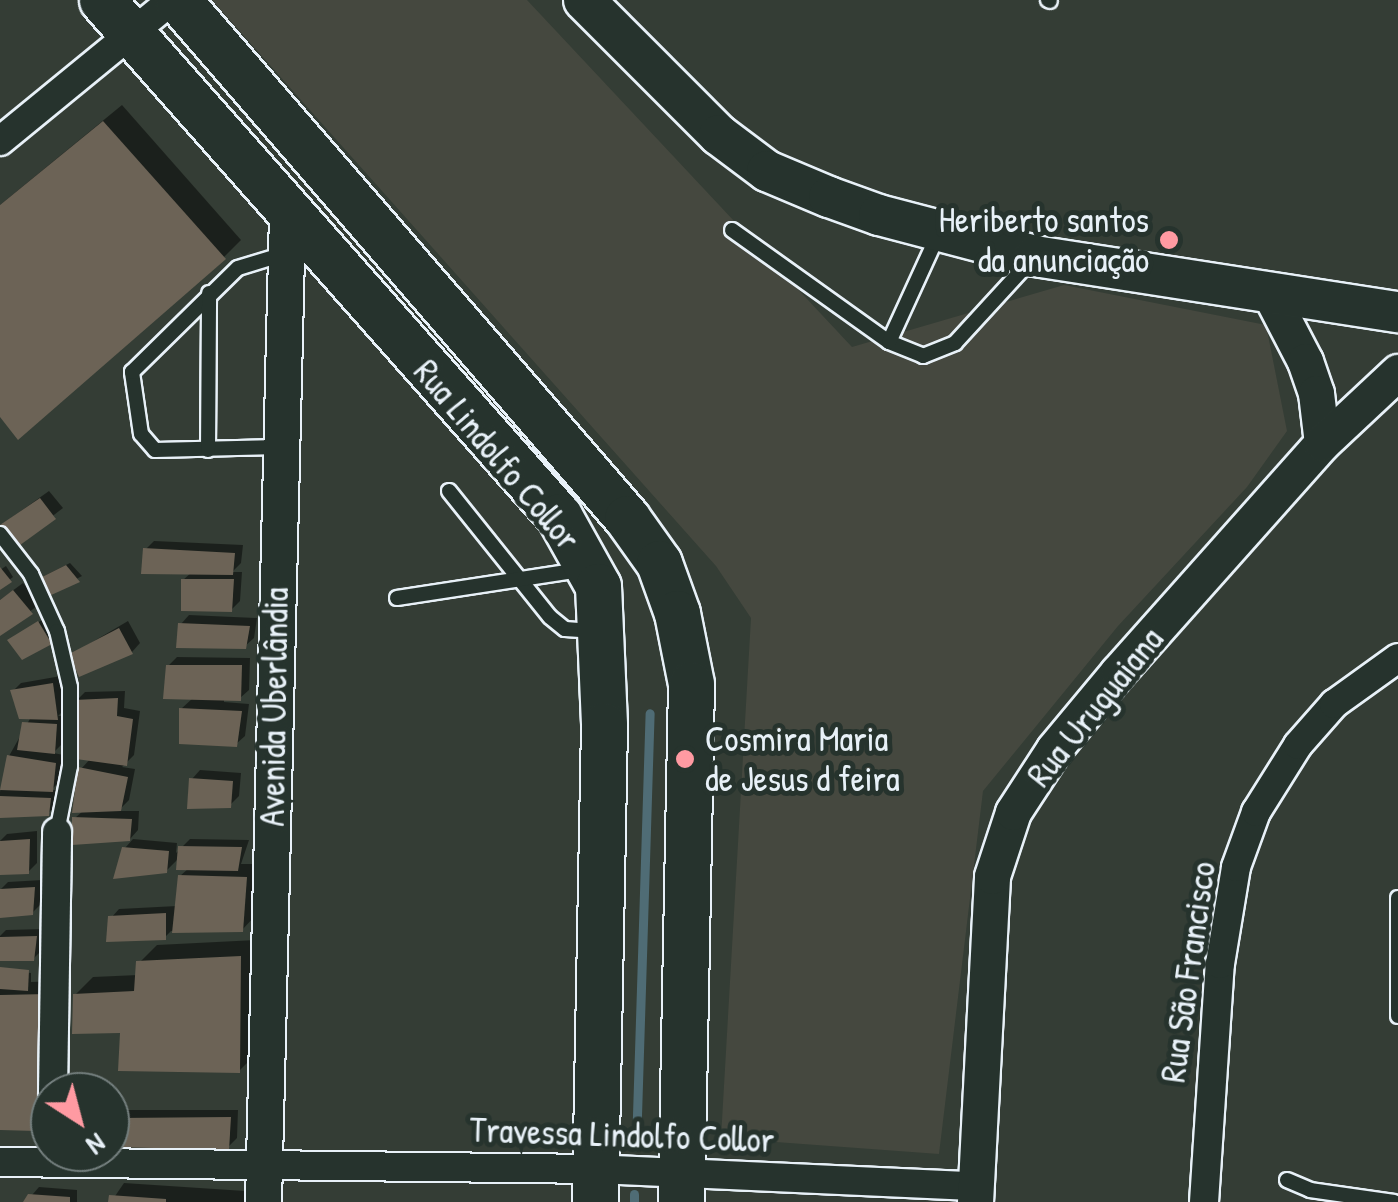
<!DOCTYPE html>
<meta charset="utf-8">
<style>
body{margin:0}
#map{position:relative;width:1398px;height:1202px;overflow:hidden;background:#343d35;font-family:"Patrick Hand",sans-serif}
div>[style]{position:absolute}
.built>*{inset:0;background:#45483f}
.shadow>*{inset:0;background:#0007}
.stream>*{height:9px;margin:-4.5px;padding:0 4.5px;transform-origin:4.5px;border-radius:4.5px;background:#4f6c75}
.building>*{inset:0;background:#6c6356}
.roads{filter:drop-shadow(2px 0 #e8f1f8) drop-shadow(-2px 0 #e8f1f8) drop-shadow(0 2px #e8f1f8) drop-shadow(0 -2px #e8f1f8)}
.service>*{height:14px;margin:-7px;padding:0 7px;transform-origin:7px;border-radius:7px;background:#26332d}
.minor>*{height:28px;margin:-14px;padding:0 14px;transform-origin:14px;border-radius:14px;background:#26332d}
.tertiary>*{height:35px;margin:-17.5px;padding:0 17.5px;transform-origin:17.5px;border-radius:17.5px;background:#26332d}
.secondary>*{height:40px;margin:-20px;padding:0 20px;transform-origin:20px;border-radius:20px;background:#26332d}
.primary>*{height:45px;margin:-22.5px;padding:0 22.5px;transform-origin:22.5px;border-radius:22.5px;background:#26332d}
.dots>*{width:28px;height:28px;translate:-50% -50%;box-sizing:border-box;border:5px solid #26332d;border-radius:50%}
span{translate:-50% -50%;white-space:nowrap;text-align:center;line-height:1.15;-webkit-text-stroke:10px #26332d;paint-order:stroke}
.poi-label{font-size:35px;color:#e8f1f8}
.right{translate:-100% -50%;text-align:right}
.left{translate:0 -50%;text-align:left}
.street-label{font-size:35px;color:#e8f1f8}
.north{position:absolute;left:30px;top:1072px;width:100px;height:100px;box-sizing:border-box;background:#26332d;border:2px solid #747f7e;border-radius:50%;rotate:144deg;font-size:28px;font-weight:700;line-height:40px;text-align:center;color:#e8f1f8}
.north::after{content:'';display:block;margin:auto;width:35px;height:45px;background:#ff9aa2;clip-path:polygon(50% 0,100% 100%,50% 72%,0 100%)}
</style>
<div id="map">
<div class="built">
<div style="clip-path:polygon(212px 0,527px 0,852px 347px,1064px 285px,1266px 325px,1287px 431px,1247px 487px,1118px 626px,983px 791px,939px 1154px,721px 1138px,751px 618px,716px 566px)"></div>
</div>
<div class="shadow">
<div style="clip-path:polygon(122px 105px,241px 240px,224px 257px,0 413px,0 205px)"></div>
<div style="clip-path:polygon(49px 491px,63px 508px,16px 544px,11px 518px)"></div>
<div style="clip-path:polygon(154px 541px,243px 545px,241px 563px,232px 572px,242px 572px,240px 601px,231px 610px,183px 580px,192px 572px,146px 549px)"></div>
<div style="clip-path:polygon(70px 563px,82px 576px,50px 593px,44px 576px)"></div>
<div style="clip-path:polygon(6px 566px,13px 577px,0 587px,0 570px)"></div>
<div style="clip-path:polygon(23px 583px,40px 604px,0 633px,0 600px)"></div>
<div style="clip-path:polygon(189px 615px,257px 618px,254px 638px,245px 646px,181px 624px)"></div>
<div style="clip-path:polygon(42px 620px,53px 638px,50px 642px,14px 637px)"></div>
<div style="clip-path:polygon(128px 621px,140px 643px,132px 652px,81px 674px,72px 654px)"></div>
<div style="clip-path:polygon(177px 657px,250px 658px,249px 690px,240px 698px,224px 698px,224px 702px,249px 704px,245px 736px,236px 744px,181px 709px,194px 697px,168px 666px)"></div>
<div style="clip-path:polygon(61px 676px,65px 709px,58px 716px,65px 716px,63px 743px,53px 753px,64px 755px,61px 780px,51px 790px,58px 790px,57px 805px,48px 813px,0 815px,0 792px,9px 756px,31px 717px,13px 691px,21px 683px)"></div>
<div style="clip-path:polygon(125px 691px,124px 708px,140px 711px,134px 755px,122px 767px,135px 769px,129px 800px,118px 811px,139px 811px,138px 830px,130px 839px,75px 818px,84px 810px,81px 769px,91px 758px,76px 701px,85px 692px)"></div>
<div style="clip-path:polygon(200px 770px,241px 773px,239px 796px,230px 805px,192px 779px)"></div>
<div style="clip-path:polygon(37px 831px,37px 863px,28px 872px,0 873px,0 841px,7px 834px)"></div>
<div style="clip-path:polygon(133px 839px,177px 843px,176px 853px,190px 839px,249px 840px,241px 864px,259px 864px,255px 916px,242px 930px,171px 931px,165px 937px,111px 918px,119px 909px,177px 906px,180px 876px,189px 868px,180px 857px,166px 871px,125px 848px)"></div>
<div style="clip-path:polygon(42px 880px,41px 904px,32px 913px,0 916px,0 890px,8px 882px)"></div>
<div style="clip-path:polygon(45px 929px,42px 950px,33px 959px,0 959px,0 936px,6px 930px)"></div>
<div style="clip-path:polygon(257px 940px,257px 1053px,239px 1071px,75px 995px,93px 977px,138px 975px,139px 963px,157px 945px)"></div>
<div style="clip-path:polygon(0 970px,31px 973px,31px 982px,60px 981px,48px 1115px,35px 1129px,0 1127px)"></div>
<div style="clip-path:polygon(110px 1100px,116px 1100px,115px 1124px,128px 1110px,238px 1110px,237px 1138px,228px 1147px,119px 1125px,110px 1134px)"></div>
<div style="clip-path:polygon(124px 1183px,245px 1191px,244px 1202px,111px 1202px)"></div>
<div style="clip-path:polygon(39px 1187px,77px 1190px,77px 1202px,26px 1202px)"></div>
</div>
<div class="stream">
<div style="left:636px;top:1147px;width:434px;rotate:-88.2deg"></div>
<div style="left:634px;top:1202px;width:8px;rotate:-90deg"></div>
</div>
<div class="building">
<div style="clip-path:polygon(103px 121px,226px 259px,18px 440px,0 417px,0 205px)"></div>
<div style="clip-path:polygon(40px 498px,56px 519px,16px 548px,0 525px)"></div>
<div style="clip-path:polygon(143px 548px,235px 553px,233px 575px,141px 574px)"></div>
<div style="clip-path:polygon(66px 565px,80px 582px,49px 596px,38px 579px)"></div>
<div style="clip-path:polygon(0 567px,12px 582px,0 590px)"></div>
<div style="clip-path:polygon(181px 579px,234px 579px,232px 612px,181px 611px)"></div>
<div style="clip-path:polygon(13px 590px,33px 614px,0 636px,0 600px)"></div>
<div style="clip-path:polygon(38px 621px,52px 644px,22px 660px,7px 640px)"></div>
<div style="clip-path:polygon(178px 623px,250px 626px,246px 649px,176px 648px)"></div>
<div style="clip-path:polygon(119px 628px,133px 654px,79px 677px,69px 654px)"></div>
<div style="clip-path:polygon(166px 665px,242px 665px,241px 701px,163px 699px)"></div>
<div style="clip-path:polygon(53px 683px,58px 720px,19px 719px,10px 690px)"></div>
<div style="clip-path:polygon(118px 698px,117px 716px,133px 719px,127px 766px,76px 759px,74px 700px)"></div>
<div style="clip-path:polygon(179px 708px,242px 711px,237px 747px,179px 744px)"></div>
<div style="clip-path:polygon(22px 722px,57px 724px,55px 754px,17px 750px)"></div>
<div style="clip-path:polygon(7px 755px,56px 763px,53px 792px,0 790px)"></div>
<div style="clip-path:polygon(78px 767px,128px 777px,121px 811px,72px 813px)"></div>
<div style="clip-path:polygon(189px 778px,233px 781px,231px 808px,187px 809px)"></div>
<div style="clip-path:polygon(0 796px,51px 798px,49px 816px,0 818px)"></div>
<div style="clip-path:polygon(72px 817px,132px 819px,130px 841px,72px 845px)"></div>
<div style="clip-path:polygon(30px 839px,29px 874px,0 875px,0 841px)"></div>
<div style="clip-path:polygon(178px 846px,242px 847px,238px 871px,176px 870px)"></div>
<div style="clip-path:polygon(122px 847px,169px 851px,167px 873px,113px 879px)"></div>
<div style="clip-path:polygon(178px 875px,247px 877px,243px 932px,172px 933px)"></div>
<div style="clip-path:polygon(35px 887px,33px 915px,0 918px,0 889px)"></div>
<div style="clip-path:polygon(166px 913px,166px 940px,106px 942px,108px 916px)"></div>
<div style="clip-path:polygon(37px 936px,34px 961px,0 961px,0 937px)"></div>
<div style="clip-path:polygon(241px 956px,240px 1073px,118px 1071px,120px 1033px,72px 1034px,73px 994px,134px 991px,136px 961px)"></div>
<div style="clip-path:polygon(0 967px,29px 970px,28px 991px,0 989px)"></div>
<div style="clip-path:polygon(48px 994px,36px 1131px,0 1130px,0 995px)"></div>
<div style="clip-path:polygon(231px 1117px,229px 1150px,115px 1147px,117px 1118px)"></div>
<div style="clip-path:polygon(28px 1194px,70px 1197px,70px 1202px,23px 1202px)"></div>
<div style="clip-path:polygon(109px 1195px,166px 1199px,166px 1202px,108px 1202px)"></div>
</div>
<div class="roads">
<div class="service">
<div style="left:1048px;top:0;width:2px;rotate:27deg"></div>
<div style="left:732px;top:230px;width:193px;rotate:35.5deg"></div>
<div style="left:889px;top:342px;width:37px;rotate:22deg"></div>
<div style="left:923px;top:356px;width:35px;rotate:-22deg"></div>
<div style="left:955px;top:343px;width:113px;rotate:-47.5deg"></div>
<div style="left:889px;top:342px;width:120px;rotate:-65.4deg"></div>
<div style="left:278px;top:447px;width:123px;rotate:178.6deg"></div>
<div style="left:155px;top:450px;width:21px;rotate:-131deg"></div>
<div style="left:141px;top:434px;width:63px;rotate:-98.3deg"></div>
<div style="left:132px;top:372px;width:148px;rotate:-44.5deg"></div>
<div style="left:238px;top:268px;width:51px;rotate:-17deg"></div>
<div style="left:208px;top:450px;width:157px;rotate:-89.6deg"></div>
<div style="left:449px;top:491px;width:161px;rotate:51.3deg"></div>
<div style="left:550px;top:617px;width:19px;rotate:39deg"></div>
<div style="left:565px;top:629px;width:27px;rotate:4deg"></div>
<div style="left:0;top:534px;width:51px;rotate:52.2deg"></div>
<div style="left:31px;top:574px;width:63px;rotate:65.5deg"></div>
<div style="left:57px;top:631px;width:57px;rotate:76.9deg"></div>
<div style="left:70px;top:687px;width:79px;rotate:90deg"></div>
<div style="left:70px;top:766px;width:67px;rotate:101.1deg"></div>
<div style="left:397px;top:598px;width:185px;rotate:-8.7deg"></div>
<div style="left:1398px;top:898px;width:118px;rotate:90deg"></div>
<div style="left:1287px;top:1180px;width:25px;rotate:23deg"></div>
<div style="left:1310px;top:1190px;width:85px;rotate:8.1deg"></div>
</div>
<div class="minor">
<div style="left:0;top:141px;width:222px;rotate:-39.3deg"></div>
<div style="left:53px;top:1092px;width:260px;rotate:-89.1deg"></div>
<div style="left:0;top:1162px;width:595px;rotate:0.67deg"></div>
<div style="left:595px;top:1169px;width:380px;rotate:2.6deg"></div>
<div style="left:1204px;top:1202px;width:239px;rotate:-86.2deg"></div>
<div style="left:1220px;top:964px;width:98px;rotate:-80.6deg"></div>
<div style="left:1236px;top:867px;width:59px;rotate:-70deg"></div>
<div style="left:1256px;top:812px;width:79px;rotate:-57.9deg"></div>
<div style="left:1298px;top:745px;width:55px;rotate:-48.7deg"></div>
<div style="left:1334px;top:704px;width:79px;rotate:-35.7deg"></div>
</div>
<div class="tertiary">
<div style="left:1268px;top:290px;width:80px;rotate:62.5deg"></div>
<div style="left:1305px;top:361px;width:34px;rotate:71deg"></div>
<div style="left:1316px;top:393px;width:50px;rotate:83.2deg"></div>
<div style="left:263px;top:1202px;width:990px;rotate:-88.61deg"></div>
<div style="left:975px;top:1202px;width:326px;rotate:-87deg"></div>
<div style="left:992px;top:876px;width:67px;rotate:-71.8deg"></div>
<div style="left:1013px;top:812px;width:75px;rotate:-56.9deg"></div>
<div style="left:1054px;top:749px;width:100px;rotate:-50.3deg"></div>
<div style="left:1118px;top:672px;width:307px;rotate:-48.3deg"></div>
<div style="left:1322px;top:443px;width:104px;rotate:-43.1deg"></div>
</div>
<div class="secondary">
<div style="left:584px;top:0;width:191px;rotate:45deg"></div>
<div style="left:719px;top:135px;width:60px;rotate:36.9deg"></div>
<div style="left:767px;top:171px;width:67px;rotate:22.8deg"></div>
<div style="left:829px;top:197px;width:53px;rotate:19.8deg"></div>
<div style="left:879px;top:215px;width:161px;rotate:14.7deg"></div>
<div style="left:1035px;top:256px;width:367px;rotate:8.8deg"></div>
</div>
<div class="primary">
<div style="left:102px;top:0;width:689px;rotate:48.47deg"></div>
<div style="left:559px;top:516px;width:80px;rotate:60.9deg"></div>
<div style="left:598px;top:586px;width:139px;rotate:87.5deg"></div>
<div style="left:604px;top:725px;width:477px;rotate:91.1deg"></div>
<div style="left:178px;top:0;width:686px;rotate:49.08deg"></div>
<div style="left:627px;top:518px;width:55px;rotate:54.6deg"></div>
<div style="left:659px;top:563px;width:53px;rotate:70.2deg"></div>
<div style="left:677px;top:613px;width:72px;rotate:78.8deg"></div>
<div style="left:691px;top:684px;width:518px;rotate:91.11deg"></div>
</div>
</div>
<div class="dots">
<div style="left:1169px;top:240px;background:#ff9aa2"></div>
<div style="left:685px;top:759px;background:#ff9aa2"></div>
</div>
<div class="poi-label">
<span class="right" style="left:1149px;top:240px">Heriberto santos<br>da anunciação</span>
<span class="left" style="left:705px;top:759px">Cosmira Maria<br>de Jesus d feira</span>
</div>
<div class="street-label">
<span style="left:497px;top:455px;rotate:50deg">Rua Lindolfo Collor</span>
<span style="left:274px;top:707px;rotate:-89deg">Avenida Uberlândia</span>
<span style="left:1095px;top:707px;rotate:-51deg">Rua Uruguaiana</span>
<span style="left:1188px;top:972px;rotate:-82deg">Rua São Francisco</span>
<span style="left:622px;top:1135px;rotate:2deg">Travessa Lindolfo Collor</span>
</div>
<div class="north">N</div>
</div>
